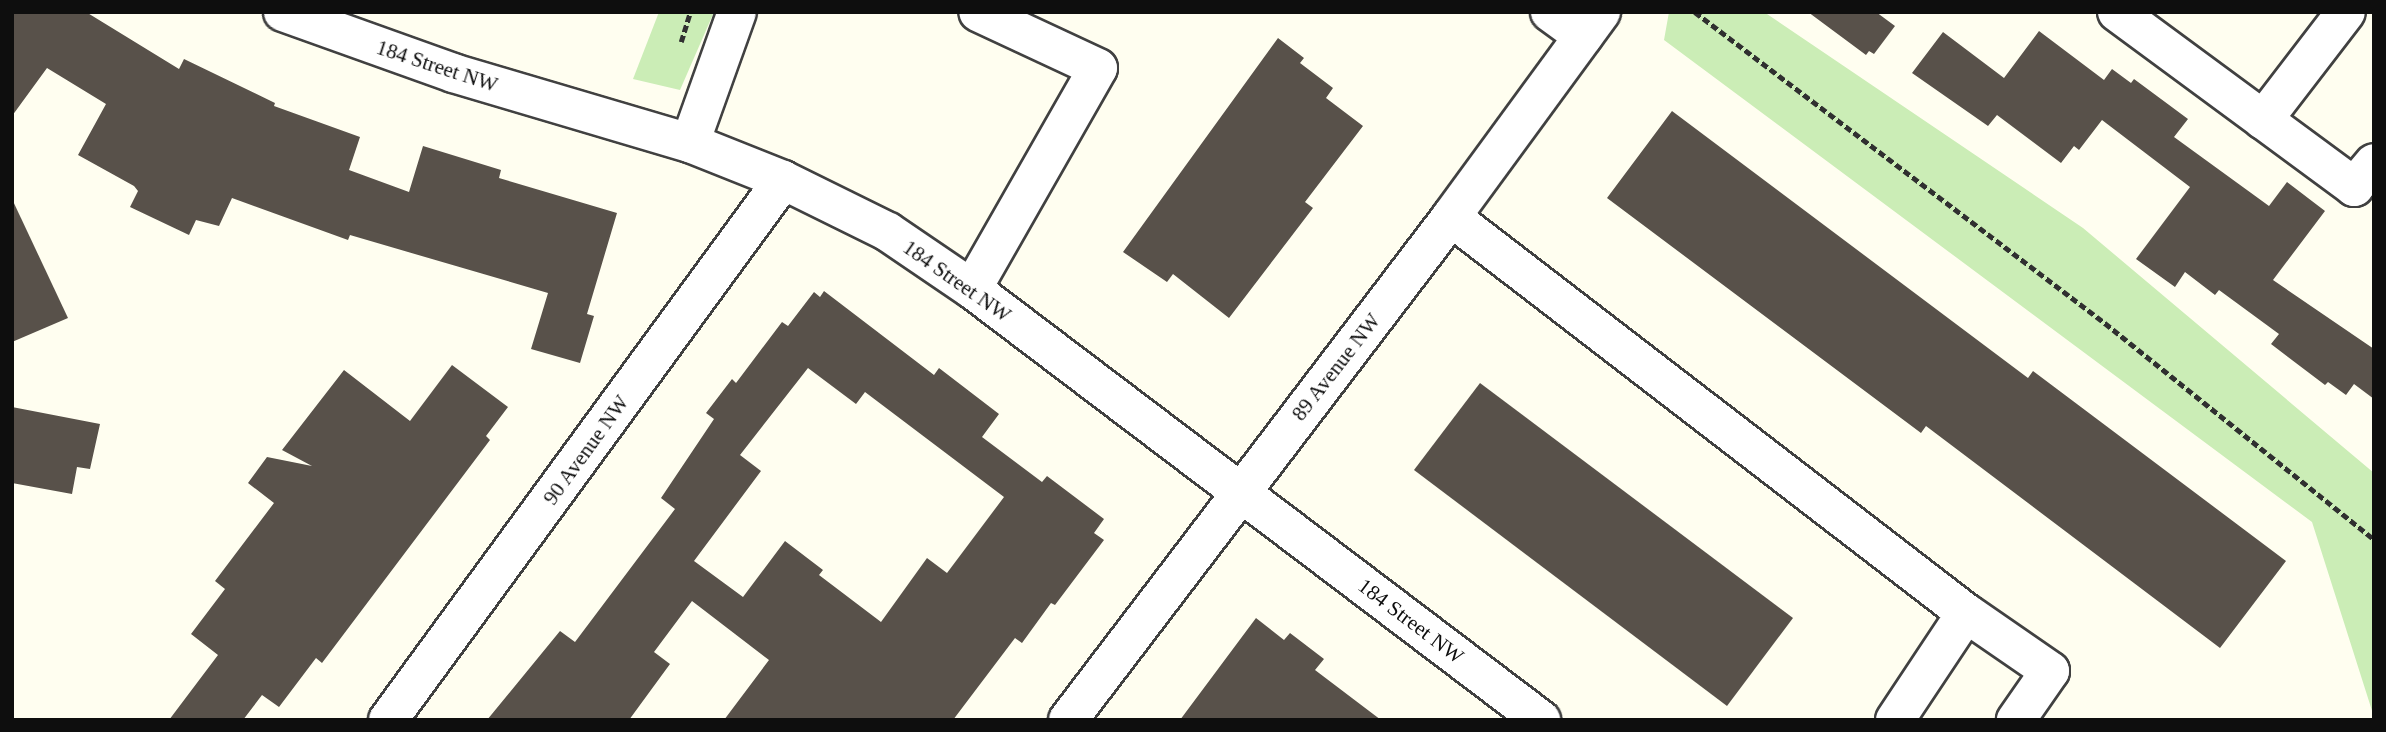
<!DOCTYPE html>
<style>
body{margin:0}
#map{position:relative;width:2386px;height:732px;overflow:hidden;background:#fffef0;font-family:Georgia,serif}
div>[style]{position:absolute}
.green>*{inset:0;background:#cbedb6}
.building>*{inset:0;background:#58514a}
.path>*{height:4.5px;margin-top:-2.25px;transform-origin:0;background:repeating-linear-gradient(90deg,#303030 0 7px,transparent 0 10.5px)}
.roads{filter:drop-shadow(2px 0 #414141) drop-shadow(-2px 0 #414141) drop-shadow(0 2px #414141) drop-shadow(0 -2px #414141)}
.minor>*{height:38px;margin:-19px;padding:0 19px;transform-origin:19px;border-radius:19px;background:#fff}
span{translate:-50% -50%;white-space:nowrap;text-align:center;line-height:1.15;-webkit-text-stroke:7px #fff;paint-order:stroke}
.street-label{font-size:21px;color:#0e0e0e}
.frame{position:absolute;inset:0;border:14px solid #0e0e0e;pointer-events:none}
</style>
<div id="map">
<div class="green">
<div style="clip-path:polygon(659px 12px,714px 12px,680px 90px,633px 79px)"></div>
<div style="clip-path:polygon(1669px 12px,1764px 12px,2083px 228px,2374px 473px,2374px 717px,2312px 522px,1664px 40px)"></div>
</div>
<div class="building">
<div style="clip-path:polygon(12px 12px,86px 12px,179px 69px,184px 59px,275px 103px,274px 106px,360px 137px,349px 170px,409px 192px,423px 146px,501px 170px,499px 178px,617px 213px,587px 314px,594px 316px,580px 363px,531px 349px,548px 293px,350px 235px,348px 240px,232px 198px,219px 226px,196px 220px,189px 235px,130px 207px,138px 191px,134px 186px,78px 155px,106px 104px,47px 68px,12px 116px)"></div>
<div style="clip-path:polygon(1808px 12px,1876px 12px,1895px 26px,1874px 54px,1869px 51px,1866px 55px)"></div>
<div style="clip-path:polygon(2039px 31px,2104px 80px,2112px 69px,2131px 83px,2134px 79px,2188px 119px,2174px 137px,2269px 206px,2287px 182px,2325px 211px,2273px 280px,2374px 349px,2374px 399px,2354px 384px,2346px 395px,2328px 382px,2325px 385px,2271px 344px,2279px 334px,2219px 290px,2215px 295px,2185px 272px,2175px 287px,2136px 259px,2190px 187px,2102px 120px,2079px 150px,2074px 146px,2061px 163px,1997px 115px,1988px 126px,1912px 73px,1943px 32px,2004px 78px)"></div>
<div style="clip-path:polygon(1278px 38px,1304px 58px,1300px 63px,1333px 88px,1326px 98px,1363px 126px,1305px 202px,1313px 208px,1229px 318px,1173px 274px,1167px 282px,1123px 252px)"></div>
<div style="clip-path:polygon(1672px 111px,2028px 378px,2033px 371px,2286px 561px,2220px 648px,1926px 426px,1921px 433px,1607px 198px)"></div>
<div style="clip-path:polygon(12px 199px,68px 318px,12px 342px)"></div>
<div style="clip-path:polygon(evenodd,824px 291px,934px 375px,939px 368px,999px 414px,982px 437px,1042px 482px,1047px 476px,1104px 519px,1094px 533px,1104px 540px,1055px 605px,1051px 603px,1022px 643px,1015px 638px,953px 720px,724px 720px,769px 660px,692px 601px,654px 652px,670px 664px,629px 720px,487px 720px,560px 631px,575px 642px,675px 509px,661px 498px,714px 419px,706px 413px,732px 379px,736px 383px,782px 322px,788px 326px,814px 292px,820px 297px,824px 291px,808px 368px,856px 404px,865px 392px,1004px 497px,947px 573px,927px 558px,881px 622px,819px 575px,823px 570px,785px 541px,743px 597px,694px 561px,761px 471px,740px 455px,808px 368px)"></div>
<div style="clip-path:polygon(452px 365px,508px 407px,486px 436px,490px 440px,322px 663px,316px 658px,279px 707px,262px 695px,243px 720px,169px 720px,218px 655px,191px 634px,225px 589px,215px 581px,274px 503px,248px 483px,267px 457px,312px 466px,282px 450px,344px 370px,410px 421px)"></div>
<div style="clip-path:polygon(1480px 383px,1793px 618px,1727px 706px,1414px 470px)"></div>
<div style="clip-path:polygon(12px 407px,100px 424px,90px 469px,77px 467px,72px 494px,12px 483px)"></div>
<div style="clip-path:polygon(1256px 618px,1284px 640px,1290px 633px,1324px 659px,1315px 670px,1381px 720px,1180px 720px)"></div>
</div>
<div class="path">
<div style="left:1695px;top:12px;width:515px;rotate:37.18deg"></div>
<div style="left:2105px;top:323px;width:345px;rotate:38.8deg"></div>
<div style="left:681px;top:42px;width:31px;rotate:-73deg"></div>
</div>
<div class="roads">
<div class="minor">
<div style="left:283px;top:12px;width:181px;rotate:19.7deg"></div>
<div style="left:453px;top:73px;width:247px;rotate:16.5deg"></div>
<div style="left:690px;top:143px;width:100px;rotate:21.7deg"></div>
<div style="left:783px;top:180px;width:117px;rotate:26.3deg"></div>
<div style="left:888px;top:232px;width:102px;rotate:34.2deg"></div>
<div style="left:972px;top:289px;width:714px;rotate:37.14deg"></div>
<div style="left:1550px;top:12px;width:41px;rotate:36deg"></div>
<div style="left:2117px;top:12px;width:295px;rotate:36.4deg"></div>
<div style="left:2354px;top:187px;width:31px;rotate:-50deg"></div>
<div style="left:2263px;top:120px;width:136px;rotate:-52.5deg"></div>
<div style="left:690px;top:143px;width:139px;rotate:-70.3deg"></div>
<div style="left:1451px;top:217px;width:650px;rotate:37.56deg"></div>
<div style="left:1966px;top:613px;width:102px;rotate:34.6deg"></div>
<div style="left:2050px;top:671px;width:60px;rotate:124.8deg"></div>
<div style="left:972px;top:289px;width:254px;rotate:-60.3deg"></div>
<div style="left:1098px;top:68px;width:132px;rotate:-155deg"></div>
<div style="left:388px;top:720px;width:669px;rotate:-53.82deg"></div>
<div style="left:1068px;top:720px;width:632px;rotate:-52.71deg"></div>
<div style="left:1451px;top:217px;width:254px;rotate:-53.8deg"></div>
<div style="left:1895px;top:720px;width:128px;rotate:-56.4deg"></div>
</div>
</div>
<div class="street-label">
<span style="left:437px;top:66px;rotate:18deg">184 Street NW</span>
<span style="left:957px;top:281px;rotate:35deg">184 Street NW</span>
<span style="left:1336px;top:367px;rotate:-52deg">89 Avenue NW</span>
<span style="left:586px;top:450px;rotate:-54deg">90 Avenue NW</span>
<span style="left:1411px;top:621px;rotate:37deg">184 Street NW</span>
</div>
<div class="frame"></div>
</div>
